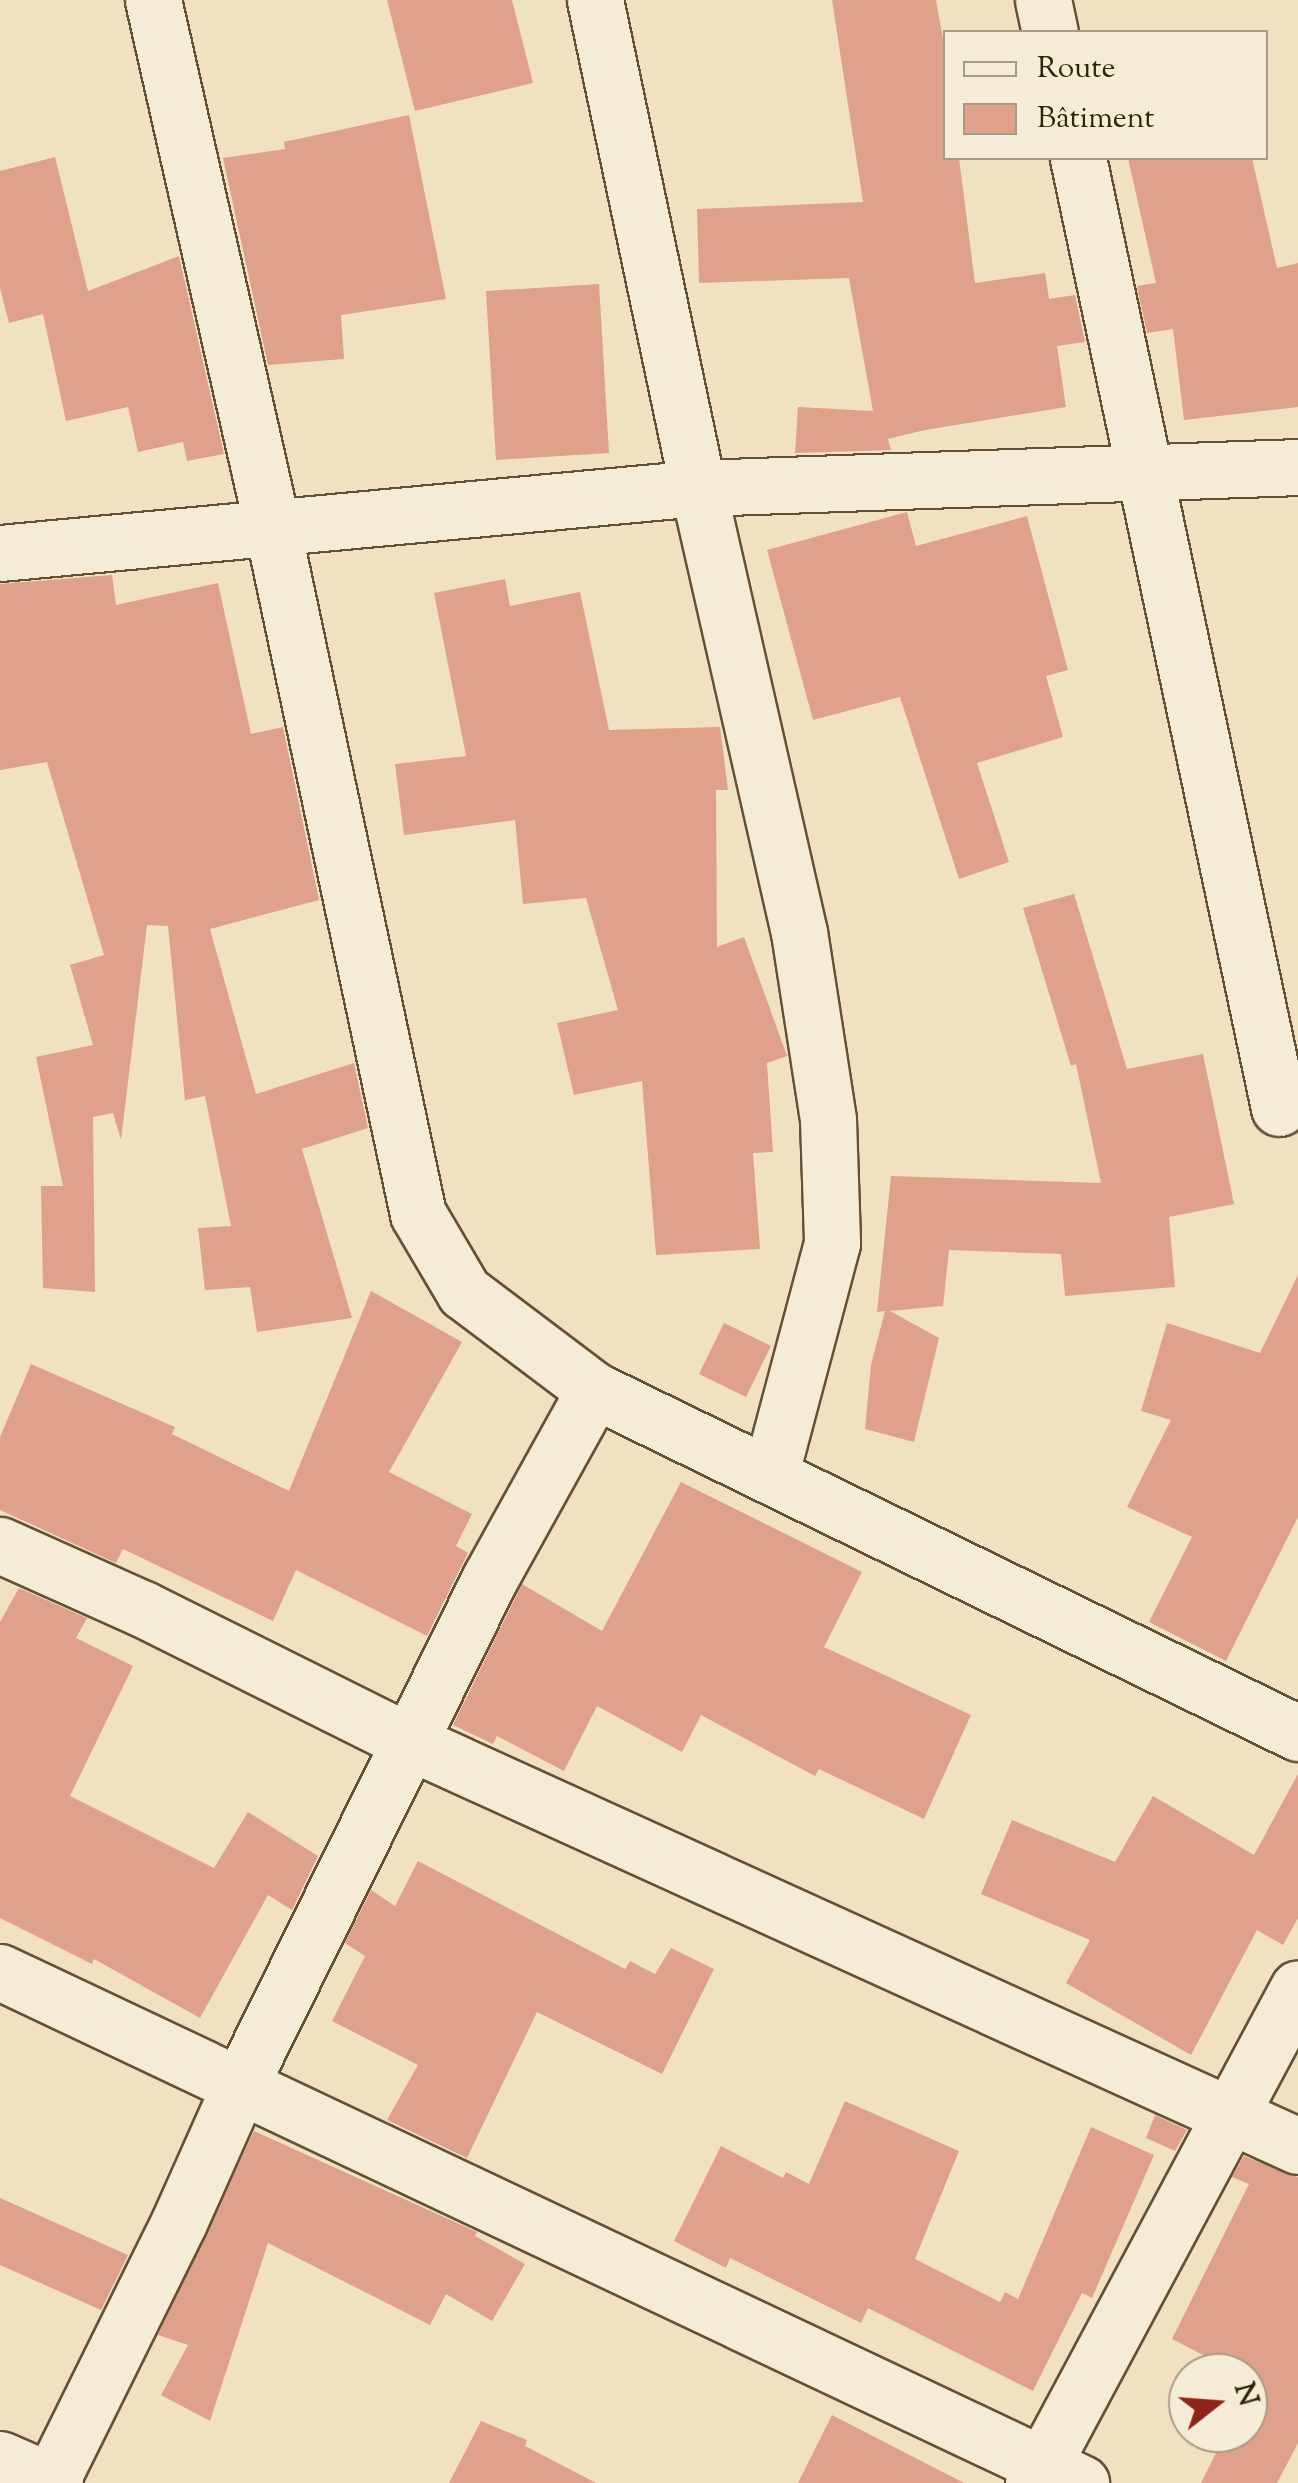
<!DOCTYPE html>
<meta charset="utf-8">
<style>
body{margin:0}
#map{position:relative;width:1298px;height:2483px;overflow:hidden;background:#f0e1c1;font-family:"Sorts Mill Goudy",serif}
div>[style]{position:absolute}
.building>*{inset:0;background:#e0a18b}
.roads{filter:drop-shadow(2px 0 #645133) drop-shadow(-2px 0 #645133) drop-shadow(0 2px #645133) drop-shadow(0 -2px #645133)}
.minor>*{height:55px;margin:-27.5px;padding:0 27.5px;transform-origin:27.5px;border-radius:27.5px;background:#f5ecd7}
span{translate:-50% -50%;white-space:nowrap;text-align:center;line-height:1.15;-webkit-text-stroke:9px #f5ecd7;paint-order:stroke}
.legend{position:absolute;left:943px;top:30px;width:325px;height:130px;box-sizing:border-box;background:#f5ecd7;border:2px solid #a89b83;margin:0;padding:12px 18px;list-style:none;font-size:30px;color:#352104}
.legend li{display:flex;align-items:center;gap:20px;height:50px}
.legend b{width:50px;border:2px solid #a89b83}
.north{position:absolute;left:1168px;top:2353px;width:100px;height:100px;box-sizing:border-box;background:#f5ecd7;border:2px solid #a89b83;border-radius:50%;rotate:73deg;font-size:28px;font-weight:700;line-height:40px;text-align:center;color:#352104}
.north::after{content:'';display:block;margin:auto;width:35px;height:45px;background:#8f2418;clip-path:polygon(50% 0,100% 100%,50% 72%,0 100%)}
</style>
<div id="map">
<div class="building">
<div style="clip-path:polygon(387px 0,512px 0,533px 83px,415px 111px)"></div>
<div style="clip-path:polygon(832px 0,936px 0,946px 56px,946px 158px,959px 158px,975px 283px,1045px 273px,1049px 299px,1075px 295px,1085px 342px,1057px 346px,1066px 407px,925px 430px,888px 439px,891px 450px,795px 453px,798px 407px,873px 411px,849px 278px,699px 283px,697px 209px,863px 202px)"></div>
<div style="clip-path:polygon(409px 115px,446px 299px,341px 315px,344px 359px,268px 365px,223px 158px,285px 149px,284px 142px)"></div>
<div style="clip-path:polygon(55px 157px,88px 291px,179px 256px,224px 454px,187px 461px,183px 442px,138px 452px,128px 407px,66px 421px,43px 314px,9px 323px,0 288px,0 171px)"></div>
<div style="clip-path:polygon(1128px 158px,1252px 158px,1277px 268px,1298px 263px,1298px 407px,1184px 420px,1173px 329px,1147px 333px,1137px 286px,1156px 283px)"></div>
<div style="clip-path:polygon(599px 284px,609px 453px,496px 460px,486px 291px)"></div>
<div style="clip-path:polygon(907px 512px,916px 546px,1027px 516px,1068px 670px,1046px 676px,1063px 737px,977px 763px,1009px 862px,959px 879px,900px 697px,813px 720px,767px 550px)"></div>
<div style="clip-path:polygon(112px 575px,116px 605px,218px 583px,251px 734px,283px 727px,319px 900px,210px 929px,256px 1094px,354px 1063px,368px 1128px,302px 1149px,352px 1318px,257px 1332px,250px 1287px,205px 1290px,198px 1228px,231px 1226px,205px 1096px,185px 1100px,168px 926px,147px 925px,121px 1140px,113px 1113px,93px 1117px,95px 1292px,43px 1288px,41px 1186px,63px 1186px,36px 1057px,93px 1045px,70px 965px,104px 955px,47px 762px,0 770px,0 584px)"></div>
<div style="clip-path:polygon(505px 579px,510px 606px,580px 592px,609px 730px,720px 727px,728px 790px,716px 790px,717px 947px,744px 937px,787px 1056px,767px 1063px,773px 1152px,753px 1153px,760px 1249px,656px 1255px,642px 1081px,574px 1095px,557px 1023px,618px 1010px,586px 898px,523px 904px,515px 820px,404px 835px,395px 764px,466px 756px,434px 593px)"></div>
<div style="clip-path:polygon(1074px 894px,1127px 1069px,1203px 1054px,1234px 1204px,1169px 1217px,1175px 1287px,1065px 1296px,1061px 1254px,949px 1250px,943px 1306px,890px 1311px,939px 1338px,914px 1442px,865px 1429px,871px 1365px,885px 1311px,877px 1312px,891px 1176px,1101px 1183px,1076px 1064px,1071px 1066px,1023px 908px)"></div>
<div style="clip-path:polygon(1298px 1275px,1298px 1517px,1226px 1661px,1149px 1622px,1192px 1537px,1127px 1507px,1171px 1420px,1141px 1411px,1167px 1323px,1260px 1353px)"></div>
<div style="clip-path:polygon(371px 1291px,462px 1342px,389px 1472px,472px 1514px,456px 1546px,468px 1553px,427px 1636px,296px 1570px,273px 1621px,123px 1549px,116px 1563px,0 1510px,0 1437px,31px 1364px,175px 1427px,172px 1434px,289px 1491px)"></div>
<div style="clip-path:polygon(724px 1323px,771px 1346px,746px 1397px,699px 1374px)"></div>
<div style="clip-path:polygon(681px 1482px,862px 1572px,824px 1647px,971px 1715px,924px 1819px,819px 1769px,815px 1776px,701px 1715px,682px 1752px,597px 1706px,564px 1771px,497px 1736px,493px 1744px,453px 1725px,522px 1584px,602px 1631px)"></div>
<div style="clip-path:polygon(19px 1588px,87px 1618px,76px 1638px,133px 1666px,70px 1796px,214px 1868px,248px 1812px,318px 1856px,292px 1910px,268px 1895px,200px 2018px,94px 1959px,92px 1964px,0 1918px,0 1622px)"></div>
<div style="clip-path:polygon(1298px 1774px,1298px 1918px,1283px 1945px,1257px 1930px,1191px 2055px,1066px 1983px,1090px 1940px,981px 1894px,1012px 1820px,1115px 1862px,1153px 1796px,1254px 1855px)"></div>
<div style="clip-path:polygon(418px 1861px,625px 1969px,630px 1961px,655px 1974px,671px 1948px,714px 1969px,662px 2074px,537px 2012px,467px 2158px,387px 2120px,418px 2065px,332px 2021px,365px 1956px,345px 1943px,371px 1890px,395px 1906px)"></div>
<div style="clip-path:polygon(845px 2101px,959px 2151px,915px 2259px,1000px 2302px,1005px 2292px,1018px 2299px,1091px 2127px,1154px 2155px,1092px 2298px,1082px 2293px,1033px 2391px,868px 2308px,861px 2323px,730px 2258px,726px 2268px,674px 2241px,721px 2146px,783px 2178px,786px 2172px,809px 2184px)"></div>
<div style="clip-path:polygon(1155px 2115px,1187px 2130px,1175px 2151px,1146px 2138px)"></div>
<div style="clip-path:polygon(254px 2131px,477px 2232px,475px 2236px,525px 2264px,492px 2321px,446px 2294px,430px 2325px,268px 2243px,210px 2421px,161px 2395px,188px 2345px,158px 2335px)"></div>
<div style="clip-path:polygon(1244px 2156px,1298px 2177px,1298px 2443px,1277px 2483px,1201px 2483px,1226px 2433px,1248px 2433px,1248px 2390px,1253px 2381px,1248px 2373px,1238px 2373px,1172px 2339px,1249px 2184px,1232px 2177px)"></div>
<div style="clip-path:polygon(0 2198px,128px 2255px,101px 2310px,0 2265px)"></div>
<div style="clip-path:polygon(832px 2415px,964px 2483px,798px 2483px)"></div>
<div style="clip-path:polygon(481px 2421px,527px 2440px,525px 2446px,596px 2483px,449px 2483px)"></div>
</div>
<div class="roads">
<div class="minor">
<div style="left:153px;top:0;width:539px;rotate:77.25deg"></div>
<div style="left:272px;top:526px;width:703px;rotate:78.02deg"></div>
<div style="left:418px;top:1214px;width:91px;rotate:59.5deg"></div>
<div style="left:464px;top:1292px;width:163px;rotate:37deg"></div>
<div style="left:594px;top:1390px;width:783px;rotate:25.98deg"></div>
<div style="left:595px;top:0;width:499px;rotate:78.1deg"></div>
<div style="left:698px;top:488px;width:455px;rotate:77.2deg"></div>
<div style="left:799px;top:932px;width:190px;rotate:81.2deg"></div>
<div style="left:828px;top:1120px;width:123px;rotate:88.1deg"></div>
<div style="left:832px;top:1243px;width:241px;rotate:104.9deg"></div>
<div style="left:1043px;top:0;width:33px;rotate:78deg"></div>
<div style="left:1078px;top:158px;width:971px;rotate:78.05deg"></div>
<div style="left:0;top:553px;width:701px;rotate:-5.32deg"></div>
<div style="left:698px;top:488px;width:600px;rotate:-2deg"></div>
<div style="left:0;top:1545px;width:157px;rotate:24.1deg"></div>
<div style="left:143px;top:1609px;width:301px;rotate:26.5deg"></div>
<div style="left:412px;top:1743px;width:973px;rotate:24.46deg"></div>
<div style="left:0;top:1972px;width:1196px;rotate:25.3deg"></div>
<div style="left:0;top:2459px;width:60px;rotate:23.6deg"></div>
<div style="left:50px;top:2483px;width:291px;rotate:-63.7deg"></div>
<div style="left:179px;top:2222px;width:152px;rotate:-66deg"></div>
<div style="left:241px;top:2083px;width:563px;rotate:-63.75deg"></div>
<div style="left:490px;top:1578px;width:215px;rotate:-61deg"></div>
<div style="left:1033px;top:2483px;width:561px;rotate:-61.84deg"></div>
</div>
</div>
<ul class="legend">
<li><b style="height:12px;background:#f5ecd7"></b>Route</li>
<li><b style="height:28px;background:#e0a18b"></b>Bâtiment</li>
</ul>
<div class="north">N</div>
</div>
